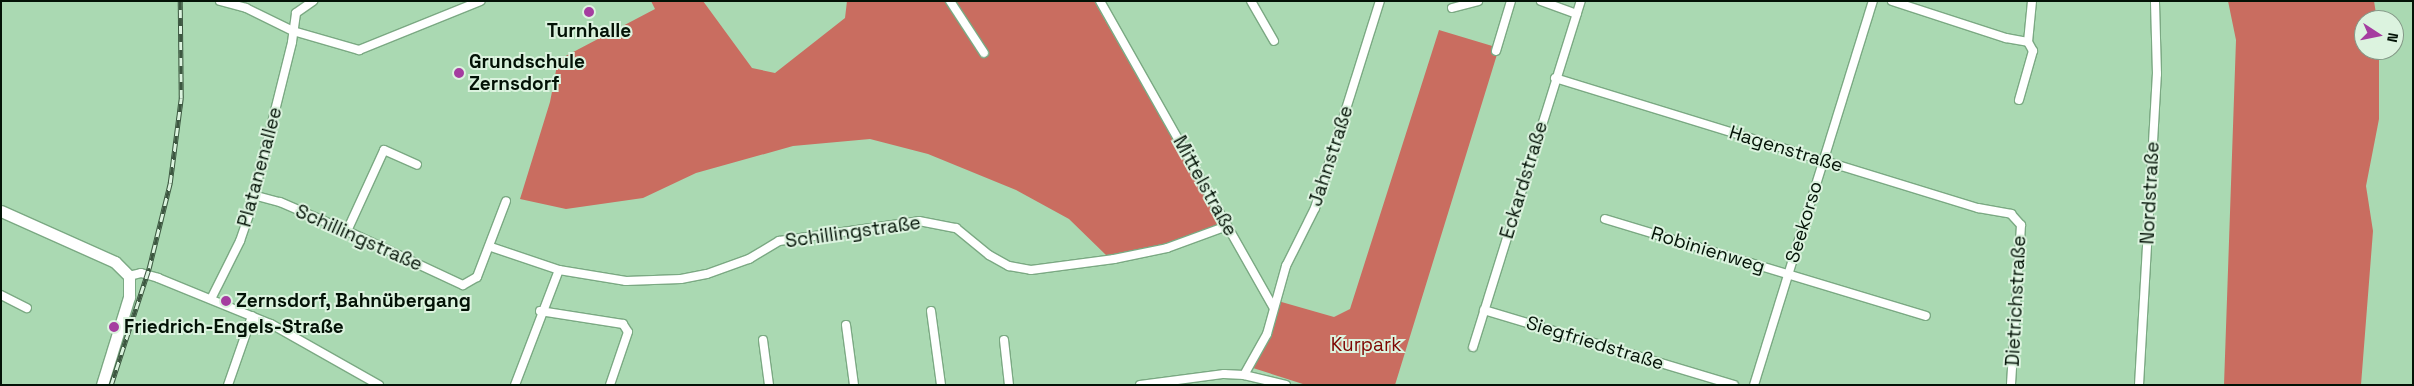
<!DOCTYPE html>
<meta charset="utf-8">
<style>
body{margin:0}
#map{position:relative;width:2414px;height:386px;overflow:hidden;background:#aad9b2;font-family:"Space Grotesk",sans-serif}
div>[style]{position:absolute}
.forest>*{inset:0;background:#c96d60}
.roads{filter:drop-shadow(1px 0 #7ba983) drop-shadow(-1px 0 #7ba983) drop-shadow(0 1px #7ba983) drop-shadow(0 -1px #7ba983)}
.street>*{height:8px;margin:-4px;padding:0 4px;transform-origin:4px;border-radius:4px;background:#fff}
.secondary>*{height:11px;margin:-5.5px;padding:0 5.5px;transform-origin:5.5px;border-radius:5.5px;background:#fff}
.rail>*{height:4.5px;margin-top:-2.25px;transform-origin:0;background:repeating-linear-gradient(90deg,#dcf3df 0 8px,#3d5741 0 16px);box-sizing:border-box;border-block:1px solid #3d5741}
.dots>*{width:14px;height:14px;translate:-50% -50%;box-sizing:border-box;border:2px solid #dcf3df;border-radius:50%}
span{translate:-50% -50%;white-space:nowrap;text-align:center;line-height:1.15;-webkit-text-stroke:4px #dcf3df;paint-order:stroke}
.poi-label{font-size:19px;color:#031206;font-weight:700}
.left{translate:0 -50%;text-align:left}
.street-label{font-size:19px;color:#031206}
.park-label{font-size:19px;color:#7d0602}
.frame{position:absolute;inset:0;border:2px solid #031206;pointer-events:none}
.north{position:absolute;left:2354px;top:10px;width:50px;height:50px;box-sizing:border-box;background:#dcf3df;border:1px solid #859988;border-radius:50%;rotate:101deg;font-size:14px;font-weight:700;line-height:20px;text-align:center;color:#031206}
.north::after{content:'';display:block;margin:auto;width:18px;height:22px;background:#a53da0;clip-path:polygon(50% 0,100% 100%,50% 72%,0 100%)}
</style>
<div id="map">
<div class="forest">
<div style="clip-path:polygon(651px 1px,703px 1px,752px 68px,775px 73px,845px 18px,847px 1px,1094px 1px,1221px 224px,1166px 246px,1107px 256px,1069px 219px,1016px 190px,928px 154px,870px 139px,793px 146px,696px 173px,643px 198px,566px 209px,520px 199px,550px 102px,558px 60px,655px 9px)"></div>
<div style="clip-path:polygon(2228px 1px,2374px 1px,2377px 20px,2364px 20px,2364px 50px,2379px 50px,2379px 119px,2366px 186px,2373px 231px,2361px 385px,2224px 385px,2236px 40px)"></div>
<div style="clip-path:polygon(1439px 30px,1499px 48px,1395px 385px,1306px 385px,1253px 368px,1278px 301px,1334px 317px,1350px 309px)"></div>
</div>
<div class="roads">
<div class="street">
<div style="left:220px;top:1px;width:27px;rotate:15deg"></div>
<div style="left:246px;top:8px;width:52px;rotate:26.1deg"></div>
<div style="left:293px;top:31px;width:69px;rotate:16.1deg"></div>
<div style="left:359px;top:50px;width:131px;rotate:-22deg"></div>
<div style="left:950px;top:1px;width:62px;rotate:56.8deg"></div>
<div style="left:1100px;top:1px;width:352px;rotate:60.5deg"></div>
<div style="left:1251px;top:1px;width:46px;rotate:60.1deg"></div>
<div style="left:1541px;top:1px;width:38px;rotate:20deg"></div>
<div style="left:1892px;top:1px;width:120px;rotate:18deg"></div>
<div style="left:2006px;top:38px;width:22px;rotate:10deg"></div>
<div style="left:1452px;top:8px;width:27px;rotate:-15deg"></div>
<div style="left:1496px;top:51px;width:52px;rotate:-73.3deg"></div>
<div style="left:1555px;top:78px;width:443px;rotate:17.1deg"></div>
<div style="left:1978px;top:208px;width:34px;rotate:10deg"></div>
<div style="left:2011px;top:214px;width:15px;rotate:48deg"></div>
<div style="left:2021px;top:225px;width:160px;rotate:93.6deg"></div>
<div style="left:2019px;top:100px;width:51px;rotate:-74.1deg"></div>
<div style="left:2033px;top:51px;width:10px;rotate:-119deg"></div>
<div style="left:2028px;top:42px;width:41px;rotate:-84.4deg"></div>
<div style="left:253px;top:195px;width:28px;rotate:15deg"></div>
<div style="left:280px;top:202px;width:73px;rotate:23.4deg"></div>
<div style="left:347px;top:231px;width:128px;rotate:25deg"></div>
<div style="left:463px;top:285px;width:16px;rotate:-30deg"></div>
<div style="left:477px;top:277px;width:81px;rotate:-69.1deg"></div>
<div style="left:1605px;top:219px;width:335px;rotate:16.8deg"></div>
<div style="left:347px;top:231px;width:89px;rotate:-65.4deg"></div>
<div style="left:384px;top:150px;width:36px;rotate:24deg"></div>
<div style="left:491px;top:247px;width:72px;rotate:18.7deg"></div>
<div style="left:559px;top:270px;width:68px;rotate:9.3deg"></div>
<div style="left:626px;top:281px;width:55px;rotate:-2.1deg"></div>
<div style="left:681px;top:279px;width:26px;rotate:-11deg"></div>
<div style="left:707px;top:274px;width:45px;rotate:-19.7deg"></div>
<div style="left:749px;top:259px;width:35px;rotate:-31deg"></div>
<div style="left:779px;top:241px;width:141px;rotate:-8.1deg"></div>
<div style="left:919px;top:221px;width:38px;rotate:11deg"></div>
<div style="left:956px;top:228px;width:43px;rotate:39.3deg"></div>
<div style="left:989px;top:255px;width:23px;rotate:29deg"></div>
<div style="left:1009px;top:266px;width:22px;rotate:10deg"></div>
<div style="left:1031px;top:270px;width:84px;rotate:-7.5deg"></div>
<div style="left:1114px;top:259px;width:54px;rotate:-11.7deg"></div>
<div style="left:1167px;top:248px;width:64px;rotate:-20.1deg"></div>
<div style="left:129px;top:276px;width:12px;rotate:-14deg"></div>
<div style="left:141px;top:273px;width:18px;rotate:16deg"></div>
<div style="left:158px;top:278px;width:122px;rotate:22.2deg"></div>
<div style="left:271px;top:324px;width:124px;rotate:29.5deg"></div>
<div style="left:1px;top:295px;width:29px;rotate:27deg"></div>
<div style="left:211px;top:299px;width:65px;rotate:-63.4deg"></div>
<div style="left:240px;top:241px;width:28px;rotate:-71deg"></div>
<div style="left:249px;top:215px;width:178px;rotate:-76deg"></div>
<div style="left:292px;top:42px;width:29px;rotate:-82deg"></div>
<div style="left:296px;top:13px;width:21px;rotate:-35deg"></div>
<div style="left:1484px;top:310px;width:261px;rotate:16.7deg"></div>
<div style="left:540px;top:311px;width:84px;rotate:8.9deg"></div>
<div style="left:623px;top:324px;width:9px;rotate:58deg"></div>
<div style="left:628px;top:332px;width:56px;rotate:108.8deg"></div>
<div style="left:931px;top:311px;width:75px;rotate:82.3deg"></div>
<div style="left:846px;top:325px;width:61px;rotate:82.4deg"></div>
<div style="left:763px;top:340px;width:45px;rotate:82.4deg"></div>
<div style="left:1004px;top:340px;width:45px;rotate:83.7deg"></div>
<div style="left:1473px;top:347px;width:362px;rotate:-72.7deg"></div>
<div style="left:1244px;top:375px;width:47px;rotate:-60.7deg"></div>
<div style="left:1267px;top:334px;width:71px;rotate:-74.4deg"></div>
<div style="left:1286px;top:266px;width:65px;rotate:-63.4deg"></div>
<div style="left:1315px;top:208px;width:217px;rotate:-72.6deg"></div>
<div style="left:228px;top:385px;width:73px;rotate:-70.8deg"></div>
<div style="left:515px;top:385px;width:123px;rotate:-69.1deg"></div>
<div style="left:1140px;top:385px;width:85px;rotate:-7.5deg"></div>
<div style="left:1224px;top:374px;width:20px;rotate:3deg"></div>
<div style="left:1244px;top:375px;width:43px;rotate:13.4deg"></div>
<div style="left:1754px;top:385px;width:402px;rotate:-72.8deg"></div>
<div style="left:2139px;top:385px;width:312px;rotate:-86.7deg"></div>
<div style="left:2157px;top:74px;width:73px;rotate:-91.6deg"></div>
</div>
<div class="secondary">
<div style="left:1px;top:211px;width:125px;rotate:24.1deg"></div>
<div style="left:115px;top:262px;width:20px;rotate:45deg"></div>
<div style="left:129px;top:276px;width:21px;rotate:90deg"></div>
<div style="left:129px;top:297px;width:92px;rotate:107.1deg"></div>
</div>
</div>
<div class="rail">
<div style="left:111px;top:385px;width:123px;rotate:-72deg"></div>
<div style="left:149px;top:268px;width:88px;rotate:-76.1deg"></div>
<div style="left:170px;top:183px;width:86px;rotate:-82.6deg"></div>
<div style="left:181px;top:98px;width:97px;rotate:-90.6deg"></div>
</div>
<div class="dots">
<div style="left:589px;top:12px;background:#a53da0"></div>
<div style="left:459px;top:73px;background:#a53da0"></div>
<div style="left:226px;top:301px;background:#a53da0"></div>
<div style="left:114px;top:327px;background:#a53da0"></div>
</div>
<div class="poi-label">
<span style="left:589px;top:31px">Turnhalle</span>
<span class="left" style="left:469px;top:73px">Grundschule<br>Zernsdorf</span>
<span class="left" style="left:236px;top:301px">Zernsdorf, Bahnübergang</span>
<span class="left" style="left:124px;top:327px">Friedrich-Engels-Straße</span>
</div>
<div class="street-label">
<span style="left:1786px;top:149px;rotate:17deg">Hagenstraße</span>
<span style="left:1331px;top:156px;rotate:-72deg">Jahnstraße</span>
<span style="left:260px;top:167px;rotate:-75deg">Platanenallee</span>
<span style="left:1524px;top:180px;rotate:-73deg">Eckardstraße</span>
<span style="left:1205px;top:186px;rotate:61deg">Mittelstraße</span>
<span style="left:2150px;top:193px;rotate:-87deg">Nordstraße</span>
<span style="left:1804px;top:222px;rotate:-73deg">Seekorso</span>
<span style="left:853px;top:232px;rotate:-8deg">Schillingstraße</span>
<span style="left:359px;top:238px;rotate:24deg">Schillingstraße</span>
<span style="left:1708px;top:250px;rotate:17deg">Robinienweg</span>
<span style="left:2016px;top:301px;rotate:-87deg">Dietrichstraße</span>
<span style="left:1595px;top:343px;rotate:17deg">Siegfriedstraße</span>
</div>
<div class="park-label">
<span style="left:1366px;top:345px">Kurpark</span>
</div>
<div class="frame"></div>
<div class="north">N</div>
</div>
